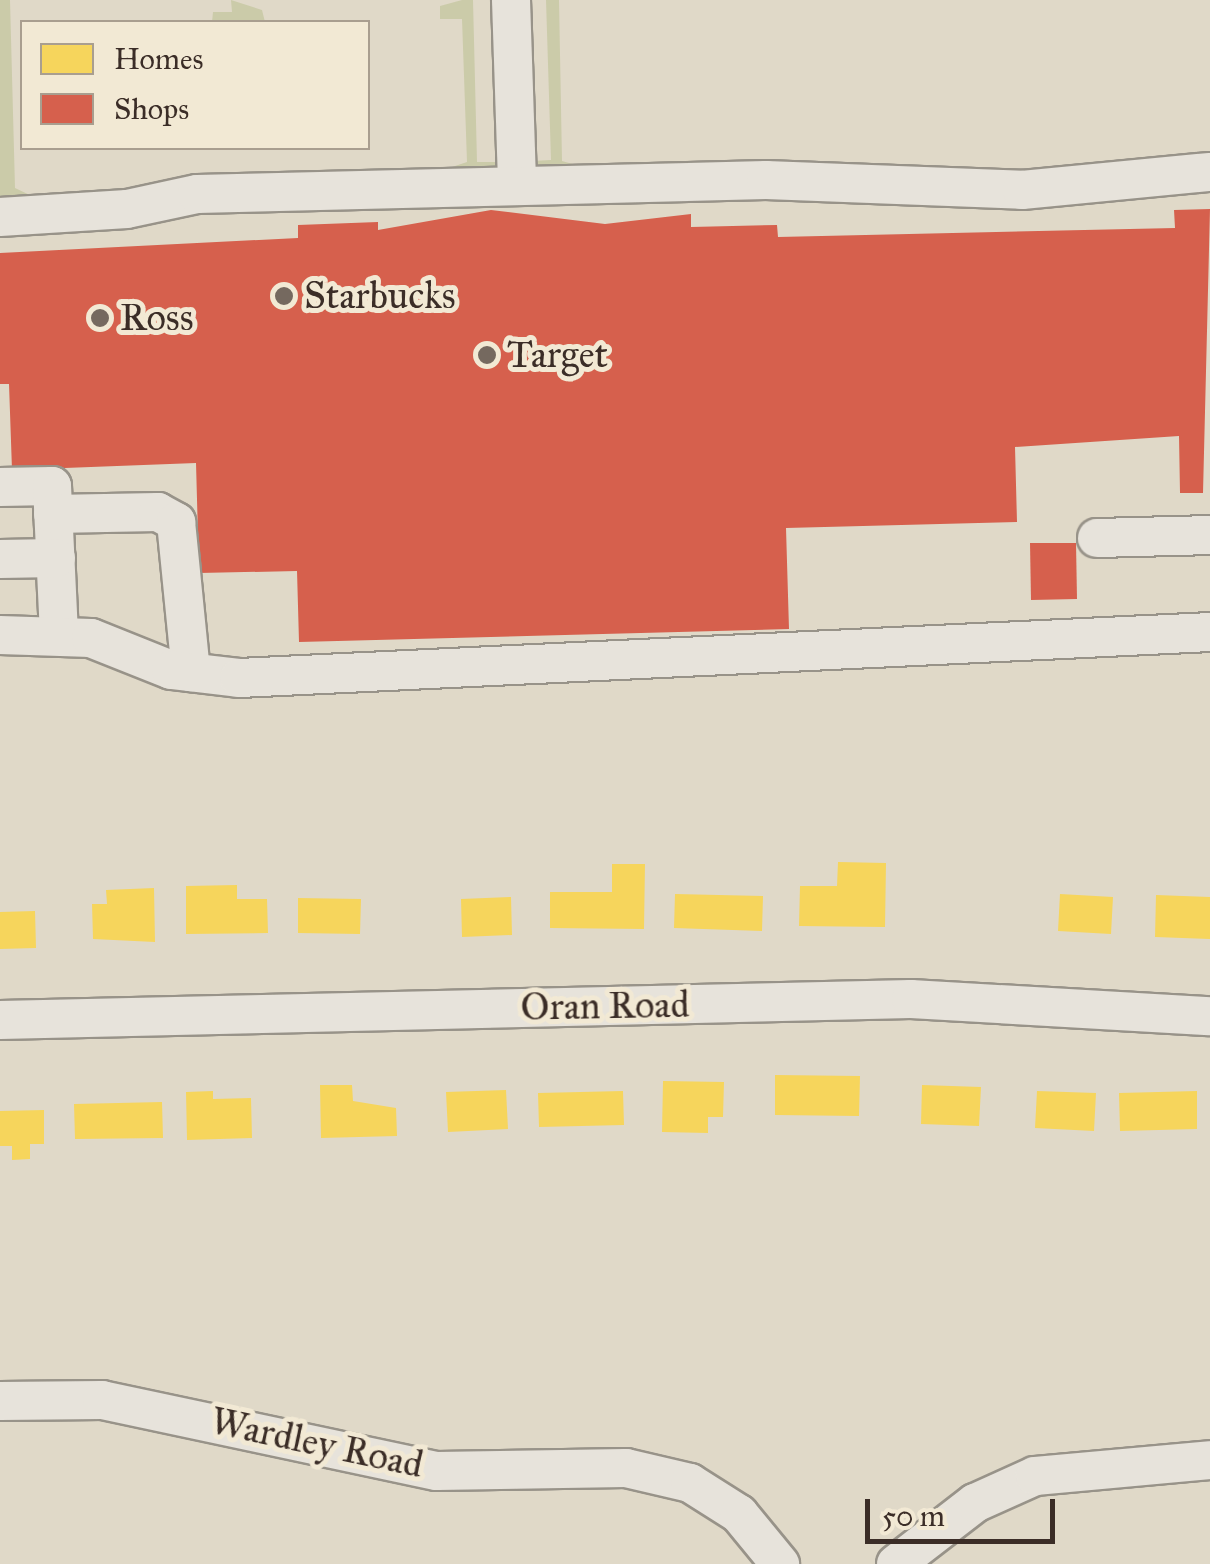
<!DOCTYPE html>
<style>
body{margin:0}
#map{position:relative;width:1210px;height:1564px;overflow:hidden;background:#e0d9c8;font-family:"IM FELL Great Primer",serif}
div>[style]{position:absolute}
.green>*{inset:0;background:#cbcba9}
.homes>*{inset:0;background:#f6d55c}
.shops>*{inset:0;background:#d6604d}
.roads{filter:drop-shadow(2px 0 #989389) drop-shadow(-2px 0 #989389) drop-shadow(0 2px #989389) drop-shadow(0 -2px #989389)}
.minor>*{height:38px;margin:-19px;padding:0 19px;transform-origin:19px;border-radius:19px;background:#e7e3db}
.dots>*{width:28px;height:28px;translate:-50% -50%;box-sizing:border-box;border:5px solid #f2e9d4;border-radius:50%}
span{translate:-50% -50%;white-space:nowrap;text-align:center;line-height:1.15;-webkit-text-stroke:10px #f2e9d4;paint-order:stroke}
.poi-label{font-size:38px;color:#3b2d27}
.left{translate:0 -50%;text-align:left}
.street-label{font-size:38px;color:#3b2d27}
.legend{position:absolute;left:20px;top:20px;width:350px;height:130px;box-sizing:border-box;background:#f2e9d4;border:2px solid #a99e8f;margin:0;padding:12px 18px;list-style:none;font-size:30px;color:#3b2d27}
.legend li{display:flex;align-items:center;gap:20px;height:50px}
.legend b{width:50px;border:2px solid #a99e8f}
.scale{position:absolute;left:865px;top:1499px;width:190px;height:45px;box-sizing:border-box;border:5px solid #3b2d27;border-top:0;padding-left:12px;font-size:30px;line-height:35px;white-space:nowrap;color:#3b2d27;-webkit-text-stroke:8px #f2e9d4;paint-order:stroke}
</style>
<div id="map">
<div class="green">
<div style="clip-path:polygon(0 0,10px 0,15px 188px,34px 197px,0 200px)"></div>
<div style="clip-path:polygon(231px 0,262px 10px,265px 22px,212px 22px,213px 12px,232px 12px)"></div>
<div style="clip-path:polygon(462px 0,473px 0,477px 162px,498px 162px,497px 170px,446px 169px,467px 162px,462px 19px,440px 19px,440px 6px)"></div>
<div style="clip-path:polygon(546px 0,559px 0,562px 161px,583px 167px,535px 170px,532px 161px,551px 160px)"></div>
</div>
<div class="homes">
<div style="clip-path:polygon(838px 862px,886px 863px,885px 927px,799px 926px,800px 886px,837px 886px)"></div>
<div style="clip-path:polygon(612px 864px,645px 864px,644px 929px,550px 928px,550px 892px,612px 892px)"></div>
<div style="clip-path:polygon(237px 885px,237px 899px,267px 899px,268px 933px,186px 934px,186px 886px)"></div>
<div style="clip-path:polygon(154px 888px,155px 942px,93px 939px,92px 904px,107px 904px,106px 890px)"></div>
<div style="clip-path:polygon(675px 894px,763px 896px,762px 931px,674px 928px)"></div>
<div style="clip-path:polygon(1060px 894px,1113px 897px,1111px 934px,1058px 931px)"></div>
<div style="clip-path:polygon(1156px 895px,1210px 897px,1210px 939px,1155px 937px)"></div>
<div style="clip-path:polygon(511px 897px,512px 935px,462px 937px,461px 899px)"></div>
<div style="clip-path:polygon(298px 898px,361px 899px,360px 934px,298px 933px)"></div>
<div style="clip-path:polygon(35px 911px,36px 948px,0 949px,0 912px)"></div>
<div style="clip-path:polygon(775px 1075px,860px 1076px,859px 1116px,775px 1115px)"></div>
<div style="clip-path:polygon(663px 1081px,724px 1082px,723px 1117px,708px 1117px,708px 1133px,662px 1132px)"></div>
<div style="clip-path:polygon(320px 1085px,352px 1085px,353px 1101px,396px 1108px,397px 1136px,321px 1138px)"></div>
<div style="clip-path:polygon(922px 1085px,981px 1087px,979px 1126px,921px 1124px)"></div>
<div style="clip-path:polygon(506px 1090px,508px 1129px,448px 1132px,446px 1092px)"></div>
<div style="clip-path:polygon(213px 1091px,213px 1099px,251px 1098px,252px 1138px,187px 1140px,186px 1092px)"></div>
<div style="clip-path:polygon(623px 1091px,624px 1125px,539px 1127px,538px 1093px)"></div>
<div style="clip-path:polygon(1037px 1091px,1096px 1093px,1094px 1131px,1035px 1128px)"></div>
<div style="clip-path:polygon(1197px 1091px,1197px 1129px,1120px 1131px,1119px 1093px)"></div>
<div style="clip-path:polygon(162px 1102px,163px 1138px,75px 1139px,74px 1104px)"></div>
<div style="clip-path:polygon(44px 1110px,44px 1144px,30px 1144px,30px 1159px,12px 1160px,12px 1146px,0 1146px,0 1111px)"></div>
</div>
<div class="shops">
<div style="clip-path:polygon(1210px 209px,1203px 493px,1180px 493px,1179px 436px,1015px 447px,1017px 522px,786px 528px,789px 629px,299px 642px,297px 571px,199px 573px,196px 463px,12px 470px,9px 384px,0 384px,0 253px,298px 238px,298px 225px,378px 222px,378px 230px,491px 210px,605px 224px,691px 214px,691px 227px,777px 225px,778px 237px,1175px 228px,1174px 210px)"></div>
<div style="clip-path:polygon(1030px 543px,1076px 543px,1077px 599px,1031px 600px)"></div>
</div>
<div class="roads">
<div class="minor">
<div style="left:511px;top:0;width:185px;rotate:88.1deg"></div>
<div style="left:0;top:217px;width:127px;rotate:-3.6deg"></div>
<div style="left:127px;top:209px;width:72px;rotate:-12.1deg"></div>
<div style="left:197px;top:194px;width:569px;rotate:-1.41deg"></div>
<div style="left:766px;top:180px;width:256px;rotate:2.2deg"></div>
<div style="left:1022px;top:190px;width:189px;rotate:-5.5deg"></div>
<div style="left:0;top:487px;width:52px;rotate:-1.1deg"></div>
<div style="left:52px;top:486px;width:148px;rotate:87.3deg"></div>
<div style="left:53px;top:514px;width:105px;rotate:-1.1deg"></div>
<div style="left:158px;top:512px;width:21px;rotate:29deg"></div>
<div style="left:176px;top:522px;width:151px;rotate:84.3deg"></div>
<div style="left:1097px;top:538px;width:113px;rotate:-1.5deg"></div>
<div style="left:0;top:559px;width:56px;rotate:-1deg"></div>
<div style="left:0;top:635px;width:91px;rotate:1.9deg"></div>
<div style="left:91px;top:638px;width:86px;rotate:21.8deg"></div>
<div style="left:171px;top:670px;width:68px;rotate:6.7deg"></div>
<div style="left:239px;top:678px;width:972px;rotate:-2.71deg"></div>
<div style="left:0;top:1020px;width:911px;rotate:-1.32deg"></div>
<div style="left:911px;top:999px;width:299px;rotate:3.3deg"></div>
<div style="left:0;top:1401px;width:102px;rotate:-0.6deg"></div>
<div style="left:102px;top:1400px;width:342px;rotate:12deg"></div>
<div style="left:437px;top:1471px;width:189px;rotate:-0.9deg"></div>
<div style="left:626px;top:1468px;width:66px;rotate:13.2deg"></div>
<div style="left:690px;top:1483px;width:58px;rotate:32.3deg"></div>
<div style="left:739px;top:1514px;width:65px;rotate:50.6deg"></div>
<div style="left:896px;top:1564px;width:100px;rotate:-37.7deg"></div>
<div style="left:975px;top:1503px;width:66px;rotate:-24.2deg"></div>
<div style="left:1035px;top:1476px;width:176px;rotate:-5.2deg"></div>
</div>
</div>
<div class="dots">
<div style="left:284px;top:296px;background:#75695f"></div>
<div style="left:100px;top:318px;background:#75695f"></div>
<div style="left:487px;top:355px;background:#75695f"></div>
</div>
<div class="poi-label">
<span class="left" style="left:304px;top:296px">Starbucks</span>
<span class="left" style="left:120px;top:318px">Ross</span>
<span class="left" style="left:507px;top:355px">Target</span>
</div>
<div class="street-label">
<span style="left:605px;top:1006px;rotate:-1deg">Oran Road</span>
<span style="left:317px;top:1443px;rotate:12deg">Wardley Road</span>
</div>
<ul class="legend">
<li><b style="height:28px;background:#f6d55c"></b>Homes</li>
<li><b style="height:28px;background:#d6604d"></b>Shops</li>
</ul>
<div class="scale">50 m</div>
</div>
